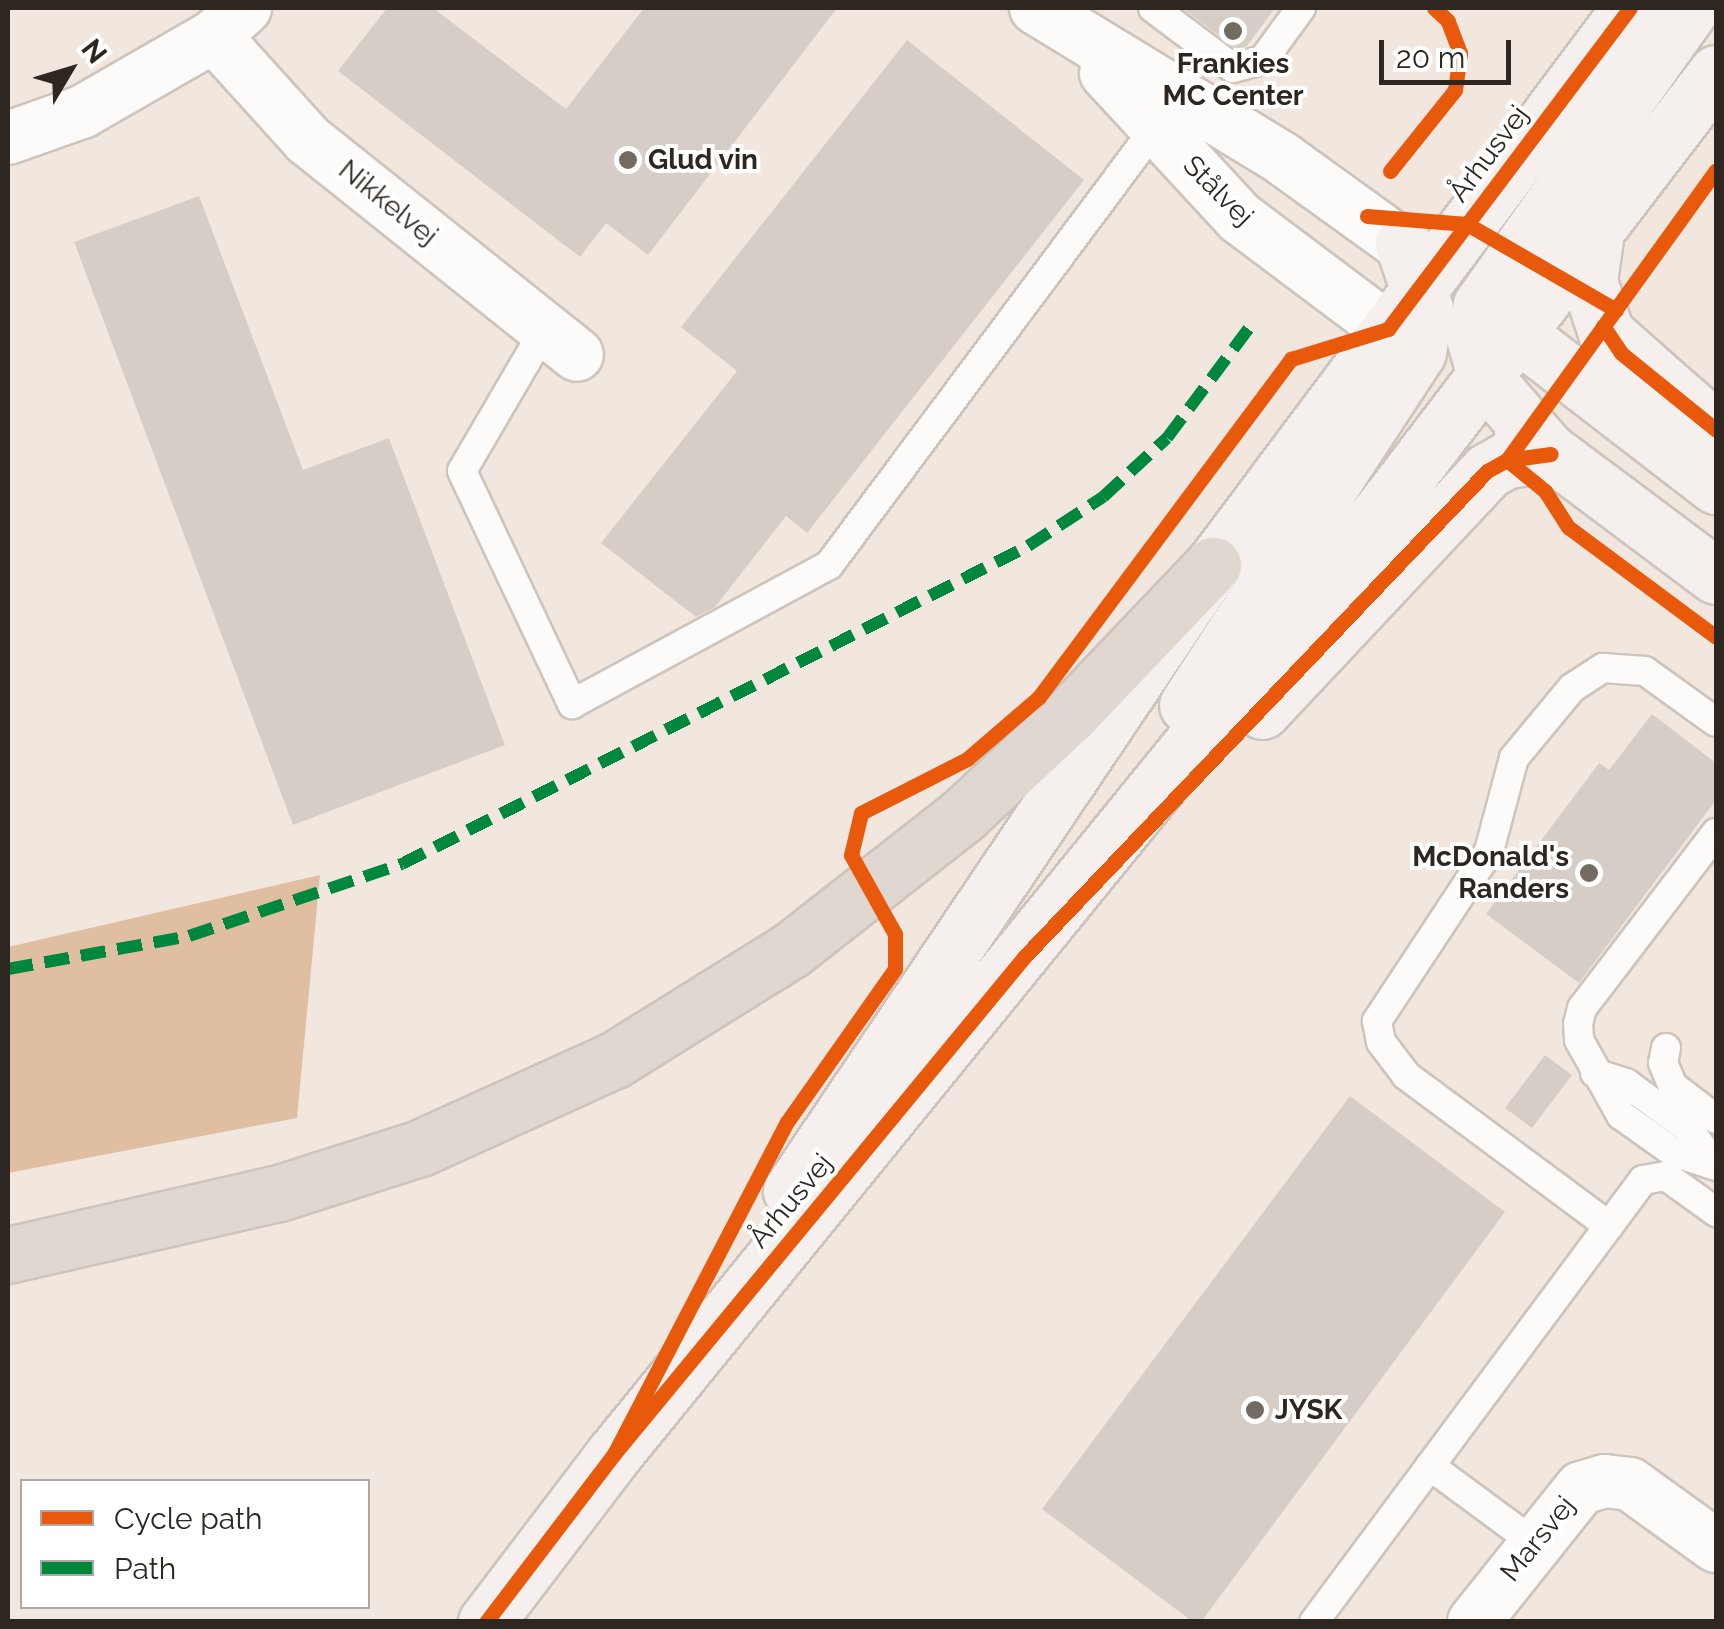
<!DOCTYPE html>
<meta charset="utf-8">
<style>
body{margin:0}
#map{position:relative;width:1724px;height:1629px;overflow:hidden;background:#f2e7de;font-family:Raleway,sans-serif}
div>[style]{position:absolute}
.forest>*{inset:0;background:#e0bea2}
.building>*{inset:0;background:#d6cec6}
.roads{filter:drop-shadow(2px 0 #cdc4bd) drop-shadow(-2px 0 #cdc4bd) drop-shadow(0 2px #cdc4bd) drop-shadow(0 -2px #cdc4bd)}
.lane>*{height:28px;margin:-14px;padding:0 14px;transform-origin:14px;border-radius:14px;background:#fdfbfa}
.street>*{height:52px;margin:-26px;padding:0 26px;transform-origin:26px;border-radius:26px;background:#fdfbfa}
.secondary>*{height:55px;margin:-27.5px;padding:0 27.5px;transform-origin:27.5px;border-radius:27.5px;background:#f5f0ed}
.highway>*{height:55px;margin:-27.5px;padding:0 27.5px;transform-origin:27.5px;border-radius:27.5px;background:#dfd7d0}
.quiet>*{height:12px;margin-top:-6px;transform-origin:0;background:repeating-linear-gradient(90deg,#00873e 0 25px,transparent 0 37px)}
.cycleway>*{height:15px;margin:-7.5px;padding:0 7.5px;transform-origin:7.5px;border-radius:7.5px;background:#e8590c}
.dots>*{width:28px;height:28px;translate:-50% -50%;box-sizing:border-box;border:5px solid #fff;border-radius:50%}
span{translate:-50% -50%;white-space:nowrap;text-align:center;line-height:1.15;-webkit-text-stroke:8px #fff;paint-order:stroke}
.poi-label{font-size:28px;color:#2e2620;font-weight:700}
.left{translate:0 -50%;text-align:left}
.right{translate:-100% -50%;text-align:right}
.street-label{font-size:28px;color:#2e2620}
.frame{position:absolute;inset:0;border:10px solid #2e2620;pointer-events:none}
.legend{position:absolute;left:20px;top:1479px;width:350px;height:130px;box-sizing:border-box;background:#fff;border:2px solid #aba8a6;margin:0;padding:12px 18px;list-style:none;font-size:30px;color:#2e2620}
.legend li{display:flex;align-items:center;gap:20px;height:50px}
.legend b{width:50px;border:2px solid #aba8a6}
.north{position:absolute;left:20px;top:20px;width:100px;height:100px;-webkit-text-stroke:8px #fff;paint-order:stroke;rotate:52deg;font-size:28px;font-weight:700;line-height:40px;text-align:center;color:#2e2620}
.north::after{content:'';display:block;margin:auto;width:35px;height:45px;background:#2e2620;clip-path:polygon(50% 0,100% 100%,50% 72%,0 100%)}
.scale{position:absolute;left:1379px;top:40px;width:132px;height:45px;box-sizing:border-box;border:5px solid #2e2620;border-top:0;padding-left:12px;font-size:30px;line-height:35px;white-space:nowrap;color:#2e2620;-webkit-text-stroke:8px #fff;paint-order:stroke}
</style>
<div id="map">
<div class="forest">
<div style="clip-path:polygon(320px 875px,297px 1118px,8px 1173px,8px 947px)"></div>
</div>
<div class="building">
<div style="clip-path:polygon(387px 8px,433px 8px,566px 109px,644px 8px,837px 8px,648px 255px,606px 223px,580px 257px,338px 71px)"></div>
<div style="clip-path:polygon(1182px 8px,1275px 8px,1247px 46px,1237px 49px)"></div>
<div style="clip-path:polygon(907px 40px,1084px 180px,807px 533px,786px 516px,715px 607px,696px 617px,601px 543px,737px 371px,681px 327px)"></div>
<div style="clip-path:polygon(199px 196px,303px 470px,389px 438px,505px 745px,293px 825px,74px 242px)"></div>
<div style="clip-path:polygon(1652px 714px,1716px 763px,1716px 800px,1579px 983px,1486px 914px,1599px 763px,1609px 770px)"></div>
<div style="clip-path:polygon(1545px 1055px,1572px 1075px,1532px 1128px,1505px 1108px)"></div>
<div style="clip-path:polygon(1350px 1096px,1505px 1212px,1201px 1622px,1193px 1622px,1042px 1509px)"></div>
</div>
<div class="roads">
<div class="lane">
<div style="left:1153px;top:8px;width:100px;rotate:36.9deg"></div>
<div style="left:1233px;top:68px;width:31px;rotate:-15deg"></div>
<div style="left:1263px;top:60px;width:64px;rotate:-53.8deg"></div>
<div style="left:545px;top:329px;width:164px;rotate:120.3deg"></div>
<div style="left:462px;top:471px;width:258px;rotate:64.7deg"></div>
<div style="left:572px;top:704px;width:292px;rotate:-28.4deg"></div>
<div style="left:829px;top:565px;width:547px;rotate:-53.26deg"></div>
<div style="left:1716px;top:833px;width:220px;rotate:127.4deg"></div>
<div style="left:1582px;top:1008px;width:16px;rotate:104deg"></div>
<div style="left:1578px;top:1024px;width:16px;rotate:86deg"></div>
<div style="left:1579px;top:1040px;width:86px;rotate:60.8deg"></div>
<div style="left:1621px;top:1115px;width:64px;rotate:35.4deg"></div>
<div style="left:1673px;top:1152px;width:45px;rotate:18deg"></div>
<div style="left:1666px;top:1048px;width:15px;rotate:101deg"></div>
<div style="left:1663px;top:1063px;width:25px;rotate:67deg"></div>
<div style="left:1673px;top:1086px;width:54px;rotate:37.5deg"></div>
<div style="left:1595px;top:1073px;width:33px;rotate:18deg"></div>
<div style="left:1626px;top:1083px;width:78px;rotate:36.1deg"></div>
<div style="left:1689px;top:1129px;width:40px;rotate:55.1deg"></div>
<div style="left:1609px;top:1226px;width:253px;rotate:-143.4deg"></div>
<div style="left:1406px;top:1075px;width:41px;rotate:-127.1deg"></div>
<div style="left:1381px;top:1042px;width:21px;rotate:-101deg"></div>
<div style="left:1377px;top:1021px;width:204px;rotate:-56.6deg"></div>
<div style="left:1489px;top:851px;width:96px;rotate:-75deg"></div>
<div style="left:1514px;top:758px;width:91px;rotate:-50.4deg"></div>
<div style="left:1572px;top:688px;width:37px;rotate:-33deg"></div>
<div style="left:1603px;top:668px;width:42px;rotate:4.1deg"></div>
<div style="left:1645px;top:671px;width:87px;rotate:35.7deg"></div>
<div style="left:1430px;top:1466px;width:128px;rotate:36.4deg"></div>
<div style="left:1314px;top:1622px;width:551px;rotate:-53.34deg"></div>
<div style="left:1643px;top:1180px;width:23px;rotate:-10deg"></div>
<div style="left:1666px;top:1176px;width:62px;rotate:35.8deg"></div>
</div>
<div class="street">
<div style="left:1036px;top:8px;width:289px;rotate:31.4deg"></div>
<div style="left:1283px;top:159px;width:186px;rotate:35.8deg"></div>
<div style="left:214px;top:36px;width:140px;rotate:47.9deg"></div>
<div style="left:308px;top:140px;width:344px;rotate:38.6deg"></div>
<div style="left:1106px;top:73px;width:197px;rotate:47.3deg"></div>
<div style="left:1240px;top:218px;width:185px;rotate:36.9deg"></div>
<div style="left:8px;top:138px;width:78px;rotate:-19.4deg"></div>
<div style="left:82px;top:112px;width:152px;rotate:-29.9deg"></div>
<div style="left:214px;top:36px;width:42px;rotate:-42.1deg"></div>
<div style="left:1474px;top:1622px;width:171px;rotate:-51.4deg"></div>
<div style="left:1581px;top:1488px;width:25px;rotate:-16deg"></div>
<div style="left:1605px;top:1481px;width:25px;rotate:7deg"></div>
<div style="left:1630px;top:1484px;width:106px;rotate:35.8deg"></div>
</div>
<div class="secondary">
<div style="left:1595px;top:239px;width:42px;rotate:98.1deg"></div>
<div style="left:1589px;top:281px;width:55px;rotate:71.9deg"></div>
<div style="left:1606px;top:333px;width:147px;rotate:41.4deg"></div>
<div style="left:1491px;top:313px;width:284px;rotate:37.6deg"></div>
<div style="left:1522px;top:431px;width:242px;rotate:36.8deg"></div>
<div style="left:1551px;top:454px;width:99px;rotate:-130.9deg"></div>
<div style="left:1486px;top:379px;width:40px;rotate:-106deg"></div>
<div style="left:1475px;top:341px;width:36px;rotate:-81deg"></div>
<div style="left:1481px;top:305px;width:364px;rotate:-54.7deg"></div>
<div style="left:1187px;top:705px;width:422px;rotate:-56.8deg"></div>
<div style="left:1418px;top:352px;width:44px;rotate:-80.8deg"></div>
<div style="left:1425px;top:309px;width:69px;rotate:-108.7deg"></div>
<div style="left:1262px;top:711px;width:329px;rotate:-46.8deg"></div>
<div style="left:1487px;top:471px;width:23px;rotate:-29deg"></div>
<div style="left:1507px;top:460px;width:44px;rotate:-7.8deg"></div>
<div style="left:791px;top:1191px;width:755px;rotate:-56.02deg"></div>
<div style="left:1213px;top:565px;width:696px;rotate:-53.18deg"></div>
<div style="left:486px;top:1622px;width:211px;rotate:-52.7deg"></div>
<div style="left:614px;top:1454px;width:1222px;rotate:-50.88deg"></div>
<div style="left:1385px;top:506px;width:545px;rotate:-52.6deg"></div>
</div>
<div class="highway">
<div style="left:8px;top:1255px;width:278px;rotate:-12.9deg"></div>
<div style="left:279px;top:1193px;width:148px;rotate:-17.7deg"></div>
<div style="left:420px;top:1148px;width:213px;rotate:-24.4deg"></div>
<div style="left:614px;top:1060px;width:208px;rotate:-31.9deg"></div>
<div style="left:791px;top:950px;width:217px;rotate:-38.1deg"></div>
<div style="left:962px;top:816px;width:146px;rotate:-43.1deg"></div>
<div style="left:1069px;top:716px;width:209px;rotate:-46.4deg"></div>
</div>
</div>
<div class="quiet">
<div style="left:8px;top:969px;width:184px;rotate:-10.3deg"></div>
<div style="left:189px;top:936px;width:225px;rotate:-18.7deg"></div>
<div style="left:402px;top:864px;width:702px;rotate:-26.93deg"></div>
<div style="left:1028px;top:546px;width:90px;rotate:-33.2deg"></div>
<div style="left:1103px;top:497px;width:87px;rotate:-42.7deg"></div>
<div style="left:1167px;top:438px;width:147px;rotate:-53.3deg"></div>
</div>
<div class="cycleway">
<div style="left:1390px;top:171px;width:104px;rotate:-51.3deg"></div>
<div style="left:1455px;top:90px;width:37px;rotate:-82deg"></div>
<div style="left:1460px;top:53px;width:34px;rotate:-111deg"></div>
<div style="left:1448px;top:21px;width:19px;rotate:-137deg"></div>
<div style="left:1367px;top:216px;width:100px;rotate:4.6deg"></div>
<div style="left:1467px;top:224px;width:172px;rotate:30deg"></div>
<div style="left:1603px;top:326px;width:32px;rotate:56deg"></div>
<div style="left:1621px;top:353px;width:122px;rotate:39deg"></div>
<div style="left:1507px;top:460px;width:357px;rotate:-54.2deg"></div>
<div style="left:1507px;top:460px;width:49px;rotate:39.2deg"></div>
<div style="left:1545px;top:491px;width:43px;rotate:57.4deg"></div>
<div style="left:1568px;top:527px;width:184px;rotate:36.6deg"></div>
<div style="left:614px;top:1454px;width:374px;rotate:-62.5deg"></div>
<div style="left:787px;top:1122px;width:187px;rotate:-54.8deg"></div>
<div style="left:895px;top:969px;width:35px;rotate:-90deg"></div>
<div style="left:895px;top:934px;width:90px;rotate:-119.1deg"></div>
<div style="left:851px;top:855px;width:43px;rotate:-76.6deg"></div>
<div style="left:861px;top:813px;width:119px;rotate:-27deg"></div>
<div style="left:967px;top:759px;width:95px;rotate:-40.7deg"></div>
<div style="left:1039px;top:697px;width:422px;rotate:-53.3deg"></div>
<div style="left:1291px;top:359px;width:102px;rotate:-17.2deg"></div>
<div style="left:1388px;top:329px;width:402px;rotate:-53deg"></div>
<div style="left:486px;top:1622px;width:211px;rotate:-52.7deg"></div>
<div style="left:614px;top:1454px;width:646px;rotate:-50.47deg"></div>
<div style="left:1025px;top:956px;width:670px;rotate:-46.39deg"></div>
<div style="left:1487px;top:471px;width:23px;rotate:-29deg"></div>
<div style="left:1507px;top:460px;width:44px;rotate:-7.8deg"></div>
</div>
<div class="dots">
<div style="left:1233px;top:31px;background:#736a62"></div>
<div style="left:628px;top:160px;background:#736a62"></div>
<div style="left:1589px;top:873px;background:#736a62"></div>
<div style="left:1255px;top:1410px;background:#736a62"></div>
</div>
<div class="poi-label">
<span style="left:1233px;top:80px">Frankies<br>MC Center</span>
<span class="left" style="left:648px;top:160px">Glud vin</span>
<span class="right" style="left:1569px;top:873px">McDonald's<br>Randers</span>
<span class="left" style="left:1275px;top:1410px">JYSK</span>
</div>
<div class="street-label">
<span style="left:1489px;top:154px;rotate:-53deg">Århusvej</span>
<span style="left:1218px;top:191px;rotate:45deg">Stålvej</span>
<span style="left:388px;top:203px;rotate:39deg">Nikkelvej</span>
<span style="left:791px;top:1201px;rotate:-50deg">Århusvej</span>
<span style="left:1538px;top:1539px;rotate:-51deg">Marsvej</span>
</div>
<div class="frame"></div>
<ul class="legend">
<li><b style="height:12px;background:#e8590c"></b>Cycle path</li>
<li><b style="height:12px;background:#00873e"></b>Path</li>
</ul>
<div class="north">N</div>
<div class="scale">20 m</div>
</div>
